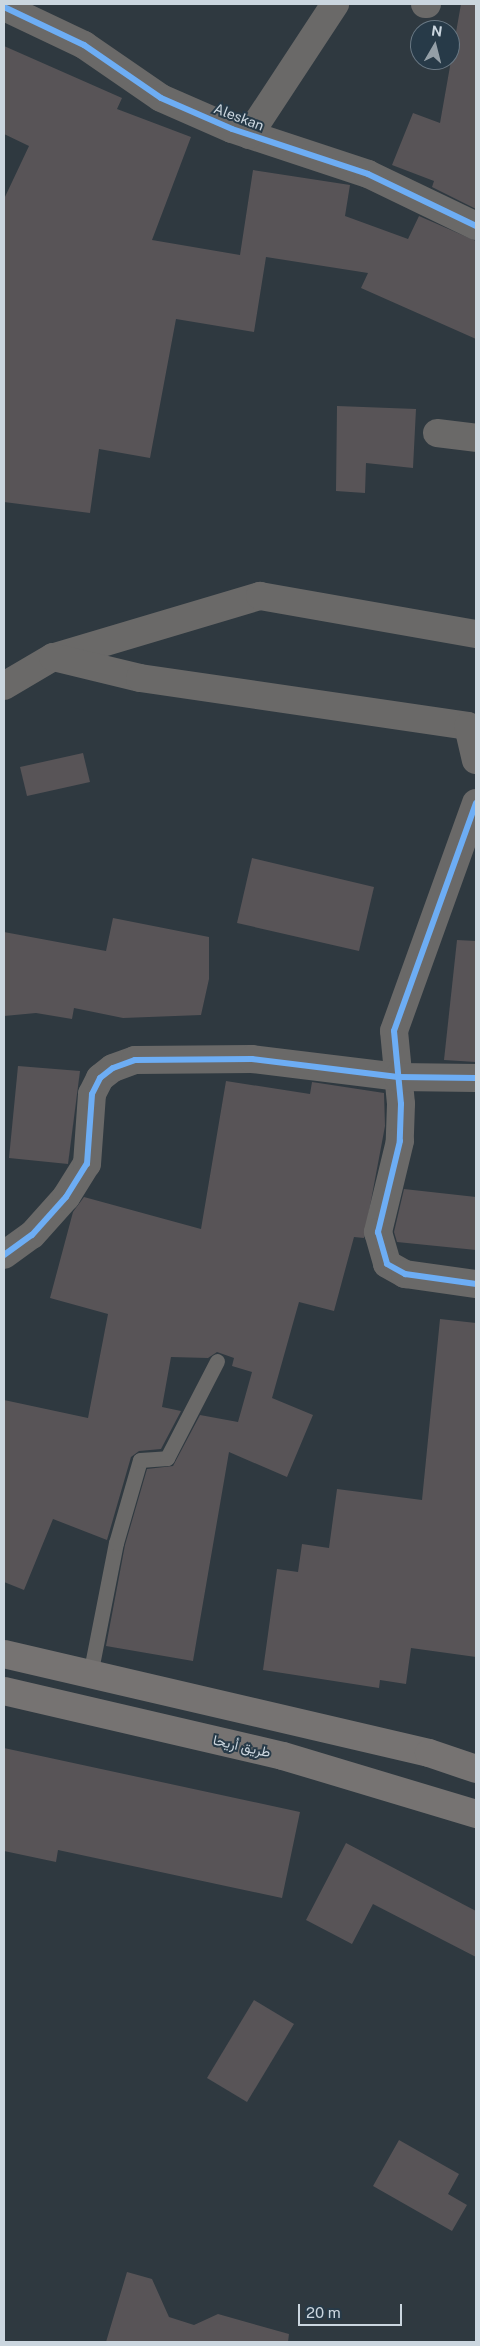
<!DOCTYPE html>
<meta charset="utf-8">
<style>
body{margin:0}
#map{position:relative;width:480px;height:2346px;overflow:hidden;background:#2f3940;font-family:"Public Sans",Vazirmatn,sans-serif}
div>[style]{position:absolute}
.building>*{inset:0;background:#585457}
.service>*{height:15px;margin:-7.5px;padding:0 7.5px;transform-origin:7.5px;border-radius:7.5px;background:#6a6968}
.minor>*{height:28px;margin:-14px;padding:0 14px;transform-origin:14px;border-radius:14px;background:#6a6968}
.secondary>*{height:28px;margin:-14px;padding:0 14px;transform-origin:14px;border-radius:14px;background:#767372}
.cycleway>*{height:6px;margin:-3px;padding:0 3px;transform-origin:3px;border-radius:3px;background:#6dadf4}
span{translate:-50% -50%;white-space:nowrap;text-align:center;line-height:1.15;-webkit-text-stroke:4px #273a48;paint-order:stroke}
.street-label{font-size:14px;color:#cbd6df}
.frame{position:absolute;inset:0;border:5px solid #cbd6df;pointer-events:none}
.north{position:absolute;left:410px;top:20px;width:50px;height:50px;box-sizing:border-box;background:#273a48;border:1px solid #697884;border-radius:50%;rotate:8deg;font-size:14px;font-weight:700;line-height:20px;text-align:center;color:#cbd6df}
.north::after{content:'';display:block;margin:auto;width:18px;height:22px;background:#949fa7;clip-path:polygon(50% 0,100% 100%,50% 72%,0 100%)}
.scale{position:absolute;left:298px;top:2304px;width:104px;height:22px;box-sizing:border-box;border:2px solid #cbd6df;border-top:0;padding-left:6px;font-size:15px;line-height:18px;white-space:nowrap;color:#cbd6df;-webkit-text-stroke:4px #273a48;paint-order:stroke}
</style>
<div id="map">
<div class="building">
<div style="clip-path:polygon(461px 4px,476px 4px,476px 209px,432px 187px,434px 181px,392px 165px,413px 113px,440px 123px)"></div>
<div style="clip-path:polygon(4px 46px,122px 98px,117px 109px,191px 137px,152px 240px,240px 255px,253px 170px,350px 185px,345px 216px,408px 239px,419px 216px,476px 241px,476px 339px,361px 288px,368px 273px,266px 257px,254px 332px,176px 319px,150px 458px,99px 449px,90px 513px,4px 502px,4px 199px,29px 146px,4px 134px)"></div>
<div style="clip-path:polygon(337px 406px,416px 409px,413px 468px,366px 463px,365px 493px,336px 491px)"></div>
<div style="clip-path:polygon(83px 753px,90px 782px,27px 796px,20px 767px)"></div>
<div style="clip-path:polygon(252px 858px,374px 887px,359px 951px,237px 923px)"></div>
<div style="clip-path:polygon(113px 918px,209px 937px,209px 979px,201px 1015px,123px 1018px,74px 1008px,72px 1019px,36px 1013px,4px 1016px,4px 932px,106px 951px)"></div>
<div style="clip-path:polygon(457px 940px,476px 941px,476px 1062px,444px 1060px)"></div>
<div style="clip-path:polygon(18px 1066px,80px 1071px,68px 1164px,9px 1158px)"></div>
<div style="clip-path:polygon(226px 1081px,310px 1094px,312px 1082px,384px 1093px,385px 1126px,364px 1238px,354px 1237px,334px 1311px,299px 1302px,272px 1398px,313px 1415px,287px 1477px,229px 1452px,193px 1661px,106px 1646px,125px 1545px,147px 1469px,173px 1466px,200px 1415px,238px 1422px,252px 1372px,232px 1366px,234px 1358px,217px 1352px,208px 1358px,171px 1357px,162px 1407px,181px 1411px,161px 1449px,139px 1451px,131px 1457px,107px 1540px,53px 1519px,24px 1590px,4px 1582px,4px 1400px,88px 1418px,108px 1314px,50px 1298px,73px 1212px,84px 1197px,201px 1229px)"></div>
<div style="clip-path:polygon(404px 1189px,476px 1197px,476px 1250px,397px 1242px,394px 1232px)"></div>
<div style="clip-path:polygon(440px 1319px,476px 1323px,476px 1657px,411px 1648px,406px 1684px,380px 1680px,379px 1688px,263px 1670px,277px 1569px,298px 1572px,302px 1544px,329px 1548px,337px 1489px,422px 1500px)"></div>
<div style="clip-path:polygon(4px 1748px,300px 1812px,282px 1898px,58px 1850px,56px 1862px,4px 1851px)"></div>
<div style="clip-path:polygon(346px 1843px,476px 1911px,476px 1957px,373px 1904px,352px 1944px,306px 1920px)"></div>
<div style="clip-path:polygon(254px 2000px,294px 2024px,247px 2102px,207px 2078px)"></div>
<div style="clip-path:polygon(399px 2140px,459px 2174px,448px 2194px,467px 2205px,452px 2231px,373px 2186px)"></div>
<div style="clip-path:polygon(127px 2272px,152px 2279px,169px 2317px,194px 2325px,218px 2314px,289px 2334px,288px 2342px,106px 2342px)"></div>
</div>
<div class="service">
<div style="left:90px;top:1675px;width:135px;rotate:-78.9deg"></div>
<div style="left:116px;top:1543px;width:86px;rotate:-73.9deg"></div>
<div style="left:140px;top:1460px;width:27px;rotate:-4deg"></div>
<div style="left:167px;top:1458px;width:109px;rotate:-62.7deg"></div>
</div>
<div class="minor">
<div style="left:425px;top:4px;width:2px"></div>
<div style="left:4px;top:7px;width:89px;rotate:25.4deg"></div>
<div style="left:84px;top:45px;width:93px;rotate:34.5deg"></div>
<div style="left:161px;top:98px;width:77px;rotate:23.6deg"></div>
<div style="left:232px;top:129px;width:143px;rotate:18.3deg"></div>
<div style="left:368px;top:174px;width:120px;rotate:25.7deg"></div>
<div style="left:249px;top:135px;width:157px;rotate:-56.7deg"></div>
<div style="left:437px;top:433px;width:39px;rotate:7deg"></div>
<div style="left:55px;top:657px;width:214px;rotate:-16.6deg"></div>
<div style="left:260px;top:596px;width:219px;rotate:10deg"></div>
<div style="left:4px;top:686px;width:57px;rotate:-30.6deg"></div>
<div style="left:53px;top:657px;width:89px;rotate:13.6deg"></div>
<div style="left:140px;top:678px;width:331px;rotate:8.3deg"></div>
<div style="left:468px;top:726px;width:35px;rotate:77deg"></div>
<div style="left:476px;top:803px;width:242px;rotate:109.8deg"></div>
<div style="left:394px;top:1031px;width:73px;rotate:84.5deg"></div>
<div style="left:401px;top:1104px;width:37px;rotate:92deg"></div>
<div style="left:400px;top:1141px;width:94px;rotate:103.6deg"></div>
<div style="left:378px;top:1232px;width:33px;rotate:74deg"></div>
<div style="left:387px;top:1264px;width:21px;rotate:29deg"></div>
<div style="left:405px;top:1274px;width:72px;rotate:8deg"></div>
<div style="left:4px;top:1255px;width:34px;rotate:-36deg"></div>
<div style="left:32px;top:1235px;width:51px;rotate:-48.2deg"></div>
<div style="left:66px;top:1197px;width:39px;rotate:-58deg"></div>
<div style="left:87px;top:1164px;width:70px;rotate:-85.9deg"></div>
<div style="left:92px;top:1094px;width:18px;rotate:-63deg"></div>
<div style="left:100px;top:1078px;width:16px;rotate:-38deg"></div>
<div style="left:113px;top:1068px;width:23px;rotate:-20deg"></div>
<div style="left:135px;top:1060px;width:117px;rotate:-0.5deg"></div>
<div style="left:252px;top:1059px;width:147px;rotate:7deg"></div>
<div style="left:398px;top:1077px;width:78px;rotate:0.7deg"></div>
</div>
<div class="secondary">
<div style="left:4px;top:1654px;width:436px;rotate:13.1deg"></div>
<div style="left:429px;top:1753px;width:50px;rotate:18.8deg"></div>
<div style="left:4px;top:1691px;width:286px;rotate:13.1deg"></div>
<div style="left:283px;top:1756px;width:202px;rotate:16.7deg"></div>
</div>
<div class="cycleway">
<div style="left:4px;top:7px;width:89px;rotate:25.4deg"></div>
<div style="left:84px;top:45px;width:93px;rotate:34.5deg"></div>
<div style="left:161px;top:98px;width:77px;rotate:23.6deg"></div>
<div style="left:232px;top:129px;width:143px;rotate:18.3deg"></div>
<div style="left:368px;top:174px;width:120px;rotate:25.7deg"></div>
<div style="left:476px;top:803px;width:242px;rotate:109.8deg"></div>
<div style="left:394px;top:1031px;width:73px;rotate:84.5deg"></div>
<div style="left:401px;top:1104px;width:37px;rotate:92deg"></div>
<div style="left:400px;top:1141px;width:94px;rotate:103.6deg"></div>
<div style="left:378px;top:1232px;width:33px;rotate:74deg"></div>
<div style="left:387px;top:1264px;width:21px;rotate:29deg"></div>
<div style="left:405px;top:1274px;width:72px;rotate:8deg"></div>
<div style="left:4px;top:1255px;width:34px;rotate:-36deg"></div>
<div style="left:32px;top:1235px;width:51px;rotate:-48.2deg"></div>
<div style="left:66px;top:1197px;width:39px;rotate:-58deg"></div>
<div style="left:87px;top:1164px;width:70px;rotate:-85.9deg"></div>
<div style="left:92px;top:1094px;width:18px;rotate:-63deg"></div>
<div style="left:100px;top:1078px;width:16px;rotate:-38deg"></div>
<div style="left:113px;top:1068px;width:23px;rotate:-20deg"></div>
<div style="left:135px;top:1060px;width:117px;rotate:-0.5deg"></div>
<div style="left:252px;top:1059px;width:147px;rotate:7deg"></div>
<div style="left:398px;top:1077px;width:78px;rotate:0.7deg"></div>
</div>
<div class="street-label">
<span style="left:239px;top:117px;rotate:21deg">Aleskan</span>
<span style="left:242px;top:1746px;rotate:13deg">طريق أريحا</span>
</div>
<div class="frame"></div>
<div class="north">N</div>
<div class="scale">20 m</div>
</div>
